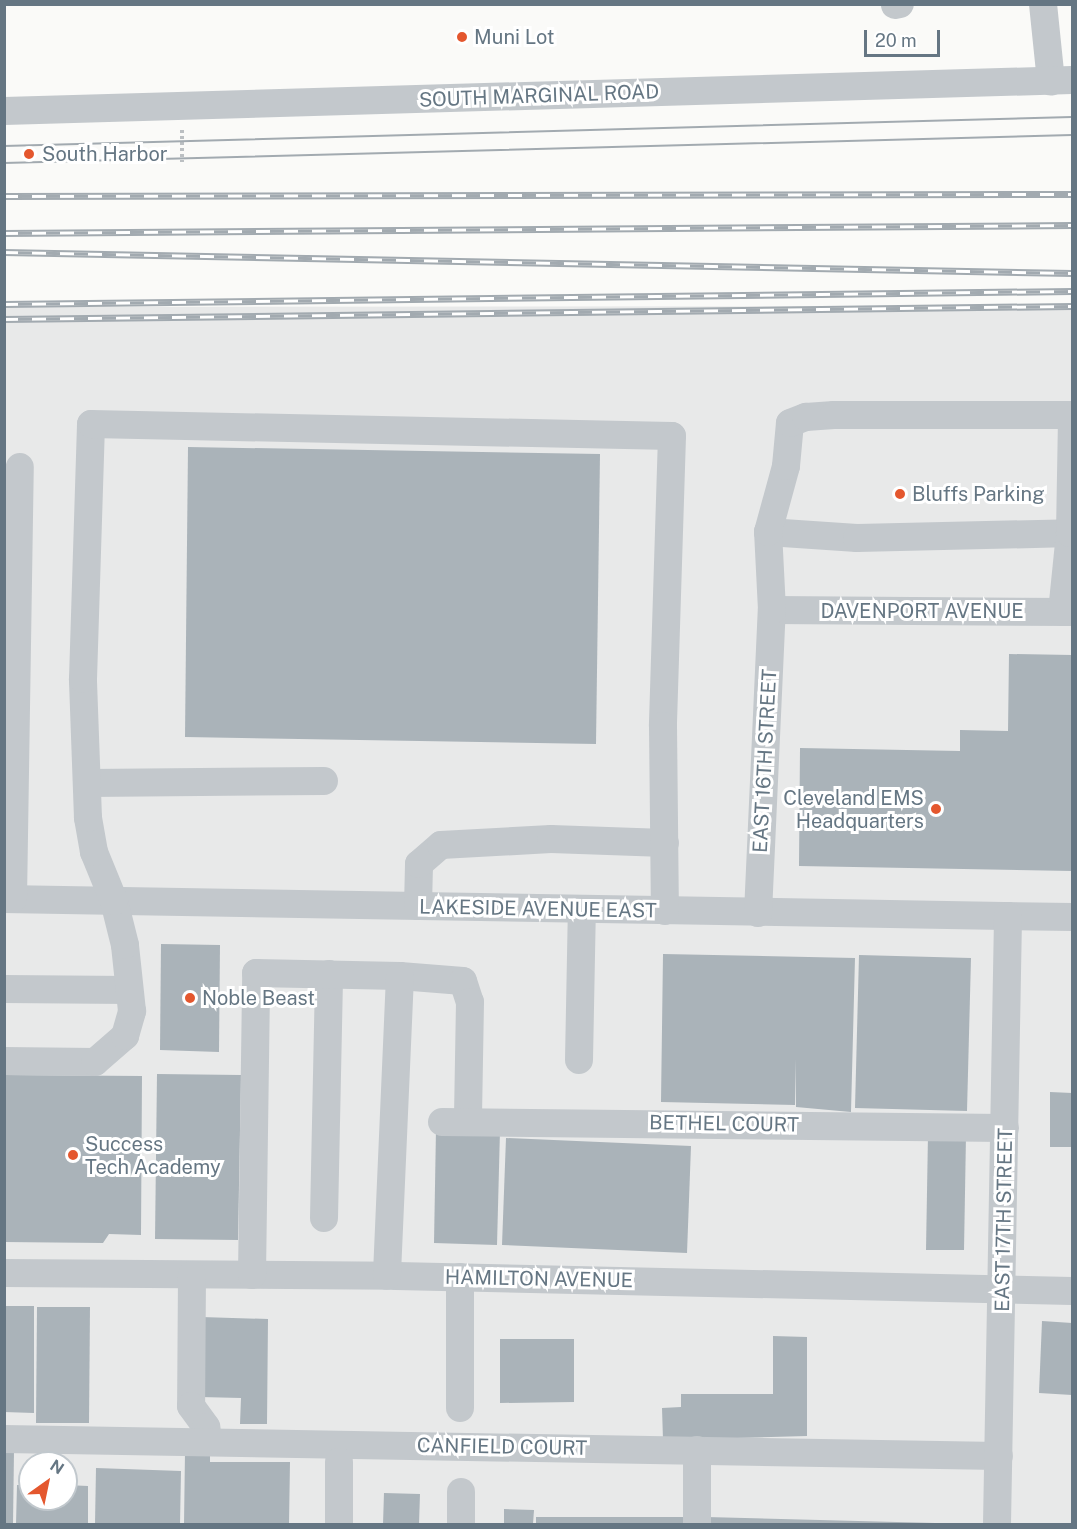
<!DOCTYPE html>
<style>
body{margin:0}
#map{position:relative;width:1077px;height:1529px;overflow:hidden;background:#fafaf8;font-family:"Public Sans",sans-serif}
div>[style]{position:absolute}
.built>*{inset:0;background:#e8e9e9}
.building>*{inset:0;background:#aab3b9}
.path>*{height:4px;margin-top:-2px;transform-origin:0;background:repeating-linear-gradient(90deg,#bbbfc2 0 3px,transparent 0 6px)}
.minor>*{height:28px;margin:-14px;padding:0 14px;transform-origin:14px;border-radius:14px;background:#c3c8cc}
.tram>*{height:1.5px;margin:-0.75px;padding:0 0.75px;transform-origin:0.75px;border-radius:0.75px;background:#a2aab0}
.rail>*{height:7px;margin-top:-3.5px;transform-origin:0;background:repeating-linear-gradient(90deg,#fff 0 14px,#a2aab0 0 28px);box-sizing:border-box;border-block:2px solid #a2aab0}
.dots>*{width:16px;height:16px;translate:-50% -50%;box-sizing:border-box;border:3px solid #fff;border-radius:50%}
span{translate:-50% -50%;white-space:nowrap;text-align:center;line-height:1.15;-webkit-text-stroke:6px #fff;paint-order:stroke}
.poi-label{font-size:20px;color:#657683}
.left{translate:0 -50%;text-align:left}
.right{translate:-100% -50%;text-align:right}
.street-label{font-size:20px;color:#657683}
.frame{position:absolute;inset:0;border:6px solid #657683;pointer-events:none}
.north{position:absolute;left:18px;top:1451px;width:60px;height:60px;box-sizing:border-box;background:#fff;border:2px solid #c1c8cd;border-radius:50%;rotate:33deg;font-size:16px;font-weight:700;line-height:24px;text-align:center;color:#657683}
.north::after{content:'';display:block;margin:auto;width:21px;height:27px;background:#e4572e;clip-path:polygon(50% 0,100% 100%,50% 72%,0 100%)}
.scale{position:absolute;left:864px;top:30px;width:76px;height:27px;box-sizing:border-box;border:3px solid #657683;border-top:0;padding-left:8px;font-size:18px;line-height:21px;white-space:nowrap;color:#657683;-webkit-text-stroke:4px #fff;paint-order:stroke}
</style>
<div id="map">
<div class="built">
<div style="clip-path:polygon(evenodd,1072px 306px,1072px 1524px,5px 1524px,5px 307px,1072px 306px,30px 1463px,66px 1463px,66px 1499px,30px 1499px,30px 1463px)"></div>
</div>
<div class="building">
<div style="clip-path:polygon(188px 447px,600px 454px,596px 744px,185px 737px)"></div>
<div style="clip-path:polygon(1009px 654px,1072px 655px,1072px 871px,799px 866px,800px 748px,960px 751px,960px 730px,1008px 731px)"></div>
<div style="clip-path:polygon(161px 944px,220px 945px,219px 1052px,160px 1050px)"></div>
<div style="clip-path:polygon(663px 954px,855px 958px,851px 1112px,796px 1107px,796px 1059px,795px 1105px,661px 1102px)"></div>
<div style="clip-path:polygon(859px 955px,971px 958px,967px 1111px,855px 1108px)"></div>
<div style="clip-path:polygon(157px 1074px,241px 1075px,238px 1240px,155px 1239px)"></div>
<div style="clip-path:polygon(4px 1075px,142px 1076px,141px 1235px,109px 1234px,103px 1243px,4px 1242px)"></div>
<div style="clip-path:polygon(1050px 1092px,1072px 1093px,1072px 1147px,1050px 1147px)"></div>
<div style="clip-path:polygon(436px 1129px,500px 1130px,497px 1245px,434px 1243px)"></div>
<div style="clip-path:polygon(928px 1134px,966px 1135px,964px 1250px,926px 1250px)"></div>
<div style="clip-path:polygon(506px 1138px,691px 1146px,687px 1253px,502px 1245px)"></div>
<div style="clip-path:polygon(4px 1306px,34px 1306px,34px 1413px,4px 1412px)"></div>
<div style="clip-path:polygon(37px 1307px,90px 1307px,89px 1423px,36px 1423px)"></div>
<div style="clip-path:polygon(201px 1317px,268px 1319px,267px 1424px,240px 1424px,241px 1398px,200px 1397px)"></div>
<div style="clip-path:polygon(1042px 1321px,1072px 1323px,1072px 1395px,1039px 1393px)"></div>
<div style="clip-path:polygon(773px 1336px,807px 1337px,807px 1436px,663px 1440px,662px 1408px,681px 1407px,681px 1394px,773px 1394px)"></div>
<div style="clip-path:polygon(500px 1339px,574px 1339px,574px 1402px,500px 1403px)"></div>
<div style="clip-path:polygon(4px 1450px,14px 1451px,13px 1524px,4px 1524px)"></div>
<div style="clip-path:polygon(185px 1452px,210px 1453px,210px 1462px,290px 1462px,289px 1524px,184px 1524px)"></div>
<div style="clip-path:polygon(96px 1468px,181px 1471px,180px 1524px,95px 1524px)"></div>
<div style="clip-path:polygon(17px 1485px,30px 1485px,30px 1499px,66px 1499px,66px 1485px,88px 1486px,88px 1524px,16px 1524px)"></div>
<div style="clip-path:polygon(384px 1493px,420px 1494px,419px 1524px,383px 1524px)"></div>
<div style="clip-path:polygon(504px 1509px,534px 1510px,533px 1524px,504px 1524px)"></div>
<div style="clip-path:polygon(536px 1517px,686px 1517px,686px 1524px,536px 1524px)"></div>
<div style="clip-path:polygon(706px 1517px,935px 1523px,935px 1524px,706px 1524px)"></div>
</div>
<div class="path">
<div style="left:182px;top:130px;width:32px;rotate:90deg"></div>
</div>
<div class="minor">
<div style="left:1043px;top:4px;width:78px;rotate:84.1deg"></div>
<div style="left:895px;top:5px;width:5px;rotate:-11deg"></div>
<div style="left:4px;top:111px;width:1068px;rotate:-1.66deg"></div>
<div style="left:768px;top:532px;width:89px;rotate:3.9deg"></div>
<div style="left:857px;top:538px;width:215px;rotate:-1.3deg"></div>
<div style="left:772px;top:610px;width:300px;rotate:0.4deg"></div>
<div style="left:1062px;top:612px;width:79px;rotate:-84.2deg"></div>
<div style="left:1070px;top:533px;width:118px;rotate:-89deg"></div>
<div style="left:88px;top:783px;width:236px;rotate:-0.5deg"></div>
<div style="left:4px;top:899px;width:1068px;rotate:0.97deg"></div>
<div style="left:13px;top:899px;width:432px;rotate:-89.1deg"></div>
<div style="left:418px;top:906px;width:42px;rotate:-88.6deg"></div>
<div style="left:419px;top:864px;width:29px;rotate:-41deg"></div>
<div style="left:441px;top:845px;width:110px;rotate:-3.1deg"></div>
<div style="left:551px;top:839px;width:114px;rotate:2deg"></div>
<div style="left:758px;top:913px;width:303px;rotate:-87.4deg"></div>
<div style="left:772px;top:610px;width:78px;rotate:-92.9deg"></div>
<div style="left:768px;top:532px;width:68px;rotate:-74.7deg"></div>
<div style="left:786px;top:466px;width:43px;rotate:-84.7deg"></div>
<div style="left:790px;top:423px;width:17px;rotate:-21deg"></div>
<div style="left:806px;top:417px;width:28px;rotate:-4deg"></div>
<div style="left:834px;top:415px;width:238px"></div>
<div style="left:400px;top:976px;width:63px;rotate:4.5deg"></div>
<div style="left:463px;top:981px;width:22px;rotate:72deg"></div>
<div style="left:470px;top:1002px;width:120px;rotate:91deg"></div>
<div style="left:4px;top:989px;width:125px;rotate:0.5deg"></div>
<div style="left:579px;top:1060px;width:150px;rotate:-88.9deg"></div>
<div style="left:4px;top:1061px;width:91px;rotate:0.6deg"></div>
<div style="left:95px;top:1062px;width:40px;rotate:-41deg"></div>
<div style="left:125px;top:1036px;width:26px;rotate:-74deg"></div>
<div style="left:132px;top:1011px;width:66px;rotate:-96.1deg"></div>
<div style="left:125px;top:945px;width:45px;rotate:-104deg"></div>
<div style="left:114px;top:901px;width:53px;rotate:-112.2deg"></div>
<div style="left:94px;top:852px;width:35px;rotate:-100deg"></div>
<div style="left:88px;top:818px;width:139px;rotate:-92.1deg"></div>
<div style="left:83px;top:679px;width:255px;rotate:-88.2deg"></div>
<div style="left:91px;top:424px;width:581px;rotate:1.18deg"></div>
<div style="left:672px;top:436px;width:290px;rotate:91.8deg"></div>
<div style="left:663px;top:726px;width:185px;rotate:89.4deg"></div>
<div style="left:442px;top:1122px;width:563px;rotate:0.61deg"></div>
<div style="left:324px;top:1218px;width:244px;rotate:-88.8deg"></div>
<div style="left:4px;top:1273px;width:392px;rotate:0.4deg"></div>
<div style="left:396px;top:1276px;width:676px;rotate:1.27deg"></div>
<div style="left:192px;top:1275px;width:131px;rotate:90.4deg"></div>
<div style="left:191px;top:1406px;width:26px;rotate:54deg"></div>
<div style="left:206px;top:1427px;width:15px;rotate:79deg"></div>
<div style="left:252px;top:1275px;width:302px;rotate:-89.2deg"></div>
<div style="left:256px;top:973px;width:144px;rotate:1.2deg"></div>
<div style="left:400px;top:976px;width:300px;rotate:92.5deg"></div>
<div style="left:460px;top:1408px;width:131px;rotate:-90deg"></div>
<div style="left:4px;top:1439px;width:995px;rotate:0.98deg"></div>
<div style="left:461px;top:1492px;width:32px;rotate:90deg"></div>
<div style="left:339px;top:1524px;width:62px;rotate:-90deg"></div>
<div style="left:697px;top:1524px;width:74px;rotate:-90deg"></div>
<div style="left:997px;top:1524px;width:608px;rotate:-88.96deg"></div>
</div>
<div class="tram">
<div style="left:4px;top:146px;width:1068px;rotate:-1.56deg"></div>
<div style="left:4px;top:163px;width:1068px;rotate:-1.5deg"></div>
</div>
<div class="rail">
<div style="left:4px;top:196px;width:1068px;rotate:-0.11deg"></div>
<div style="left:4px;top:233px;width:1068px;rotate:-0.43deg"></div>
<div style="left:4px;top:252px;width:1068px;rotate:1.13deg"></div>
<div style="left:4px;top:304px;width:1068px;rotate:-0.7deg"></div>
<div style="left:4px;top:319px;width:1068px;rotate:-0.7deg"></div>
</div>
<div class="dots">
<div style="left:462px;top:37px;background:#e4572e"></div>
<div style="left:29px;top:154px;background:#e4572e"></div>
<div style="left:900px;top:494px;background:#e4572e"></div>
<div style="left:936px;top:809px;background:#e4572e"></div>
<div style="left:190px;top:998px;background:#e4572e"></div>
<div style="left:73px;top:1155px;background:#e4572e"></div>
</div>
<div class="poi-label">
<span class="left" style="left:474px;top:37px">Muni Lot</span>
<span class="left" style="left:42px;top:154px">South Harbor</span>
<span class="left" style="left:912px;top:494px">Bluffs Parking</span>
<span class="right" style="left:924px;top:810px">Cleveland EMS<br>Headquarters</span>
<span class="left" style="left:202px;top:998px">Noble Beast</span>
<span class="left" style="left:85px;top:1156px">Success<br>Tech Academy</span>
</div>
<div class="street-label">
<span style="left:539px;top:96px;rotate:-2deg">SOUTH MARGINAL ROAD</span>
<span style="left:922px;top:611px">DAVENPORT AVENUE</span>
<span style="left:765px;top:761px;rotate:-87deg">EAST 16TH STREET</span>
<span style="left:538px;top:909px;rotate:1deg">LAKESIDE AVENUE EAST</span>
<span style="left:724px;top:1124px;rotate:1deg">BETHEL COURT</span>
<span style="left:1004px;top:1220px;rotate:-89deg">EAST 17TH STREET</span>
<span style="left:539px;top:1279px;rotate:1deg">HAMILTON AVENUE</span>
<span style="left:502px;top:1447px;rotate:1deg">CANFIELD COURT</span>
</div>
<div class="frame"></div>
<div class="north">N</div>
<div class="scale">20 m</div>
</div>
